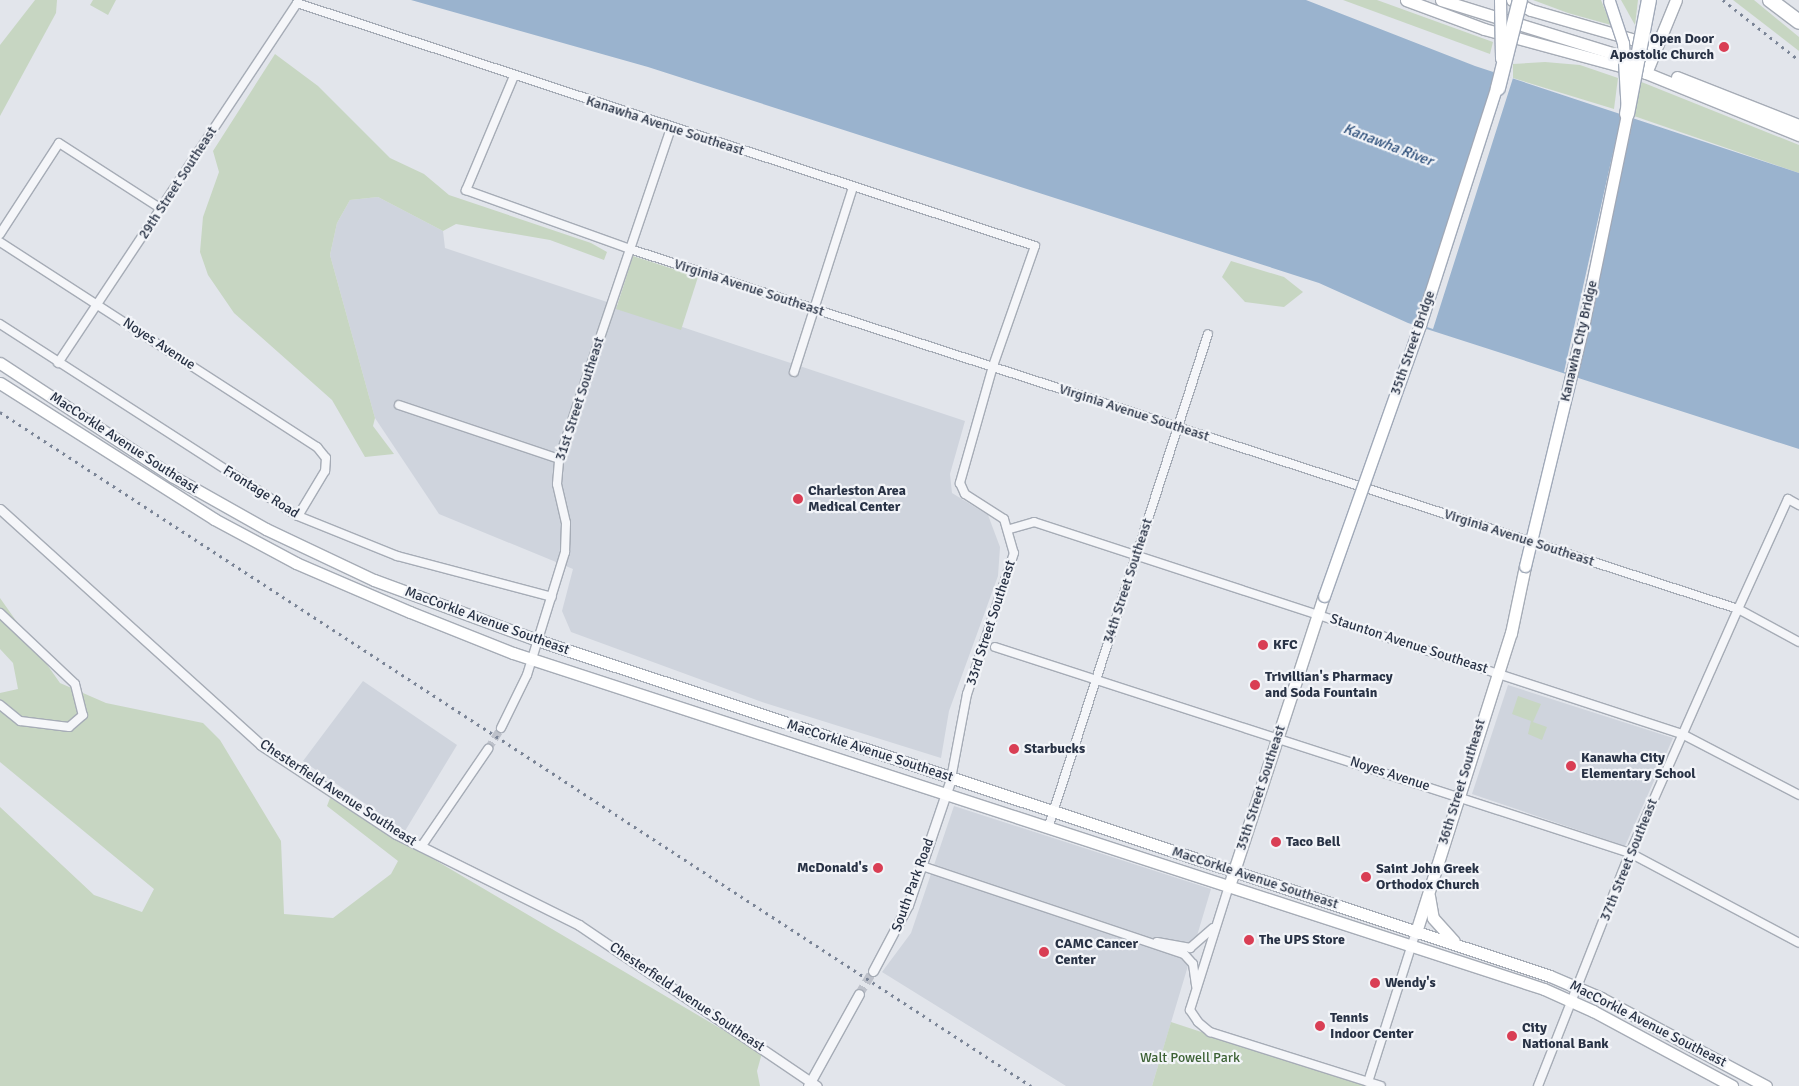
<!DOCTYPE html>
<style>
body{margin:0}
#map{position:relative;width:1799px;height:1086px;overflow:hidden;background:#e2e5eb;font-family:Signika,sans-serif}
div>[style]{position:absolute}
.built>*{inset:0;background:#cfd4dd}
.green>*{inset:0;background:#c7d6c2}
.water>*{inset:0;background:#9ab3ce}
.pier>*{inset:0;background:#e2e5eb}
.minor-tunnel>*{height:8px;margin-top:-4px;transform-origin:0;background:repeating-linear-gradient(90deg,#bdc1ca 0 8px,transparent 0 12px)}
.tertiary-tunnel>*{height:9px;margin-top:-4.5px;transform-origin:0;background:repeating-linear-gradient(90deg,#bdc1ca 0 9px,transparent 0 13.5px)}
.roads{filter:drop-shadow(1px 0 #a6acb6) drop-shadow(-1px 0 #a6acb6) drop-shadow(0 1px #a6acb6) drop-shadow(0 -1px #a6acb6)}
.minor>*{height:8px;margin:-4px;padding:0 4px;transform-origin:4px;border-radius:4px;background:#f5f6f9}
.tertiary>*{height:9px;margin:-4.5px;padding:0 4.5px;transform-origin:4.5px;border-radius:4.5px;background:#f5f6f9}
.primary>*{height:11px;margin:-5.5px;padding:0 5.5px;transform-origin:5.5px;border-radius:5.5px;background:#fff}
.motorway>*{height:14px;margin:-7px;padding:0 7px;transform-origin:7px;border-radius:7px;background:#fff}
.rail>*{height:2.5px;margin-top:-1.25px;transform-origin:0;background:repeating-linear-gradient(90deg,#7a8496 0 2.5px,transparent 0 7.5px)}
.bridges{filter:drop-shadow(1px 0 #a0a9b8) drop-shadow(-1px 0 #a0a9b8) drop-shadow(0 1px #a0a9b8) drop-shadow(0 -1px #a0a9b8)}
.primary-bridge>*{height:11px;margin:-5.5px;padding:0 5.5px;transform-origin:5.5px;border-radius:5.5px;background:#fff}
.motorway-bridge>*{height:14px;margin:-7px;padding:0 7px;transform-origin:7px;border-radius:7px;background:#fff}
.dots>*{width:14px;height:14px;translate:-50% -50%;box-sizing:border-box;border:2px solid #f2f4f8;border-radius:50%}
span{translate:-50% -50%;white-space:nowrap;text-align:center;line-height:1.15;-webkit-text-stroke:4.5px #f2f4f8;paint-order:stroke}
.poi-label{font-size:14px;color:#283245;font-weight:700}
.right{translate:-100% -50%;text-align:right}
.left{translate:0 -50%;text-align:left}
.street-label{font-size:14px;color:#283245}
.park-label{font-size:14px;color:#3c6134}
.water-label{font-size:15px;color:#2f517c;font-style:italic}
</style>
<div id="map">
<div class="built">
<div style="clip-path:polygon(378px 197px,443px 231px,445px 248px,965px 421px,950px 474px,952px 493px,988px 515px,1000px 547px,998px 576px,949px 711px,941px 758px,765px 703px,571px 632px,562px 611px,573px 569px,439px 514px,375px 418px,330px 255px,337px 223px,350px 200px)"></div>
<div style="clip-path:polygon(363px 681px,457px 745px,405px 831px,303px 761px)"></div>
<div style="clip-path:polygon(1508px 685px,1673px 738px,1625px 846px,1472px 794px)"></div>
<div style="clip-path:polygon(954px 806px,1211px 889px,1152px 1086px,1066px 1086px,882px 972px,911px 933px)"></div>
</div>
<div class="green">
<div style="clip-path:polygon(35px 0,57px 0,56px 13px,0 116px,0 45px)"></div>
<div style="clip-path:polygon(93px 0,116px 0,108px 15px,90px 5px)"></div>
<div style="clip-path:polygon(1343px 0,1377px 0,1493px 42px,1490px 54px)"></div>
<div style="clip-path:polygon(1533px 0,1601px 0,1611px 25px,1568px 13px)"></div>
<div style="clip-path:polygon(1621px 0,1638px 0,1635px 25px)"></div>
<div style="clip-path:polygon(1733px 0,1754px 0,1799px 37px,1799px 51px)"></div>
<div style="clip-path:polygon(275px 54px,318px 86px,390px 158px,424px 174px,449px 195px,591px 243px,607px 252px,604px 260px,550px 240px,456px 224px,443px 231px,378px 197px,350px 200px,337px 223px,330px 255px,375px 418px,373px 426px,394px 454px,365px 457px,332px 400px,234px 313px,208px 275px,200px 252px,203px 217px,219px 172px,213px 151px)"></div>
<div style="clip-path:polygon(1545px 62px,1580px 65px,1618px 78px,1614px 109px,1513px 78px,1513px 64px)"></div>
<div style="clip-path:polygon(1639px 81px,1799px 145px,1799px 173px,1634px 116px)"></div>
<div style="clip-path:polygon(633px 256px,698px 277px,681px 330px,616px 309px)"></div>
<div style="clip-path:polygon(1231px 261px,1284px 277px,1303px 292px,1284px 307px,1245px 302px,1222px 277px)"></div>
<div style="clip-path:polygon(0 598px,60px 683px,106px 703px,203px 723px,220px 740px,281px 841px,284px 914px,333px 918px,391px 874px,398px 861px,327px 806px,330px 798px,762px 1053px,757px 1071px,760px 1086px,0 1086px,0 807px,94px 895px,142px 912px,154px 889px,0 762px,0 693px,18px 689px,13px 663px,0 649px)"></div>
<div style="clip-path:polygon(1518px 696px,1541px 704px,1533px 722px,1547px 727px,1542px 740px,1528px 734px,1531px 721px,1512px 714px)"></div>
<div style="clip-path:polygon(1171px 1022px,1366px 1086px,1152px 1086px)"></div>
</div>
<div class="water">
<div style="clip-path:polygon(411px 0,1306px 0,1475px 66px,1799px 173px,1799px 449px,1408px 323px,1319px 283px,648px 67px)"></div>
</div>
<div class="pier">
<div style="clip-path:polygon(1493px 72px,1513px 78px,1433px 329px,1415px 323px,1493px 88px)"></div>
<div style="clip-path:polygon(1622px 112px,1634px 116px,1578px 376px,1564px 372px)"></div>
</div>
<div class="minor-tunnel">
<div style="left:488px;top:749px;width:25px;rotate:-58deg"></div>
</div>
<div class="tertiary-tunnel">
<div style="left:859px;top:994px;width:27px;rotate:-59deg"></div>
</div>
<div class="roads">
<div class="minor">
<div style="left:514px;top:76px;width:124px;rotate:112.8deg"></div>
<div style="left:466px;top:190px;width:174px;rotate:19.8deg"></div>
<div style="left:630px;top:249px;width:1165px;rotate:18deg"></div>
<div style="left:1738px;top:609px;width:69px;rotate:28.4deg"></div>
<div style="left:0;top:234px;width:108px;rotate:-57deg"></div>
<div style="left:59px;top:143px;width:120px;rotate:32.8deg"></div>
<div style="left:0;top:242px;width:378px;rotate:32.9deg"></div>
<div style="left:317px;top:447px;width:14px;rotate:51deg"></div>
<div style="left:326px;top:458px;width:13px;rotate:94deg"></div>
<div style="left:325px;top:471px;width:52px;rotate:121deg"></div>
<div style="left:0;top:324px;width:354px;rotate:32.8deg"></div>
<div style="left:298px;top:516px;width:107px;rotate:22deg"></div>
<div style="left:397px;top:556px;width:160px;rotate:14.8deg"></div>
<div style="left:58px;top:363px;width:432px;rotate:-56.4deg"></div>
<div style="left:297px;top:3px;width:777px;rotate:18.23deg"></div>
<div style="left:1035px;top:246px;width:127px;rotate:109.3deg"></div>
<div style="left:993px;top:366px;width:122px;rotate:105.8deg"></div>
<div style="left:960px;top:483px;width:12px;rotate:66deg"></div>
<div style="left:965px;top:494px;width:46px;rotate:32.7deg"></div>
<div style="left:1004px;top:519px;width:35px;rotate:74deg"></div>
<div style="left:1014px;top:553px;width:149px;rotate:108.4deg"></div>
<div style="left:967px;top:694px;width:86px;rotate:100.7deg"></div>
<div style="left:794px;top:372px;width:194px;rotate:-72.3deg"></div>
<div style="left:399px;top:405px;width:169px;rotate:18.6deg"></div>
<div style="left:1010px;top:529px;width:25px;rotate:-16deg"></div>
<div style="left:1034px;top:522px;width:682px;rotate:18.12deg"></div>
<div style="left:1682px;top:734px;width:132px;rotate:27.5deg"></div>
<div style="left:0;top:613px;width:103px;rotate:43.4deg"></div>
<div style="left:75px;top:684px;width:32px;rotate:76deg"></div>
<div style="left:83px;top:715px;width:18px;rotate:139deg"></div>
<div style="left:69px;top:727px;width:49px;rotate:-173deg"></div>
<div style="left:20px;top:721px;width:26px;rotate:-141deg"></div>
<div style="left:995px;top:647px;width:668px;rotate:17.97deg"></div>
<div style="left:1630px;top:853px;width:191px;rotate:28deg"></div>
<div style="left:501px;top:728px;width:59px;rotate:-63.9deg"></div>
<div style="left:527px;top:675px;width:129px;rotate:-72.8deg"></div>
<div style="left:565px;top:552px;width:29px;rotate:-88deg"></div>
<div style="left:566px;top:523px;width:40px;rotate:-103deg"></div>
<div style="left:557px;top:484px;width:25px;rotate:-85deg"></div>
<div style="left:559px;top:459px;width:349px;rotate:-71.3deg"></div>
<div style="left:1048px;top:828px;width:519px;rotate:-72.05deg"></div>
<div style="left:421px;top:847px;width:119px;rotate:-55.6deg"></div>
<div style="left:922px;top:866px;width:276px;rotate:18.6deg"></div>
<div style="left:1184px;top:954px;width:13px;rotate:48deg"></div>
<div style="left:1193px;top:964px;width:22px;rotate:82deg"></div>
<div style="left:1229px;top:886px;width:130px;rotate:107.5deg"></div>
<div style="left:1190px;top:1010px;width:14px;rotate:56deg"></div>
<div style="left:1198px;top:1022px;width:16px;rotate:40deg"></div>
<div style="left:1210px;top:1032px;width:179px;rotate:17.5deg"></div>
<div style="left:1157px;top:942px;width:34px;rotate:10deg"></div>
<div style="left:1190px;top:948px;width:30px;rotate:-41deg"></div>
<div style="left:1368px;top:1082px;width:157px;rotate:-72.3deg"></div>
<div style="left:1538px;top:1086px;width:251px;rotate:-68.5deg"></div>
<div style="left:1630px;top:853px;width:267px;rotate:-66.1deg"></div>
<div style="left:1738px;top:609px;width:121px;rotate:-65.6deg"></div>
<div style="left:1788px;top:499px;width:13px;rotate:29deg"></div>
</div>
<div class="tertiary">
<div style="left:0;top:509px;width:352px;rotate:42.1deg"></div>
<div style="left:261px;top:745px;width:162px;rotate:33.4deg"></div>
<div style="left:396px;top:834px;width:204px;rotate:26.4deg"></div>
<div style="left:579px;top:925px;width:287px;rotate:34.1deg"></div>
<div style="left:873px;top:971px;width:75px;rotate:-62.1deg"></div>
<div style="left:908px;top:905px;width:133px;rotate:-71.2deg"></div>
<div style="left:808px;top:1086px;width:105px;rotate:-61deg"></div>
</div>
<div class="primary">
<div style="left:1406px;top:0;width:83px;rotate:20.4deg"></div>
<div style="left:1484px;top:29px;width:168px;rotate:15.2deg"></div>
<div style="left:1646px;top:73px;width:165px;rotate:22.1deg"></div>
<div style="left:1441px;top:0;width:200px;rotate:17.2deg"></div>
<div style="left:1512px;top:0;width:21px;rotate:28deg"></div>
<div style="left:1531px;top:10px;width:130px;rotate:16.1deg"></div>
<div style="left:1646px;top:73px;width:79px;rotate:-67.7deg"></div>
<div style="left:1677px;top:77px;width:131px;rotate:21.5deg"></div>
<div style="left:0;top:363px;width:206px;rotate:33.3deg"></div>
<div style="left:172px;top:476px;width:108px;rotate:29.4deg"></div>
<div style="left:266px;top:529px;width:119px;rotate:25.3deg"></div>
<div style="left:374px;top:580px;width:174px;rotate:20.2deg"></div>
<div style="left:537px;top:640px;width:1067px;rotate:18.35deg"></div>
<div style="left:1550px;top:976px;width:56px;rotate:23.3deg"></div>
<div style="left:1601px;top:998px;width:187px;rotate:28.1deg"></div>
<div style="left:0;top:383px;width:254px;rotate:32.4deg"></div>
<div style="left:214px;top:519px;width:93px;rotate:28.2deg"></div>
<div style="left:296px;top:563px;width:124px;rotate:23.3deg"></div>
<div style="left:410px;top:612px;width:111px;rotate:21.7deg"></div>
<div style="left:513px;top:653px;width:1084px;rotate:18.05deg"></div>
<div style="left:1544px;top:989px;width:54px;rotate:24.2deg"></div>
<div style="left:1593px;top:1011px;width:158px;rotate:28.3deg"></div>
<div style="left:1229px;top:886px;width:305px;rotate:-71.9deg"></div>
<div style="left:1429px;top:896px;width:22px;rotate:80deg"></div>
<div style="left:1433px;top:918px;width:31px;rotate:48deg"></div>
<div style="left:1416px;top:932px;width:314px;rotate:-72.4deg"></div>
<div style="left:1511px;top:633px;width:68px;rotate:-78.2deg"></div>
</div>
<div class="motorway">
<div style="left:1770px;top:0;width:36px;rotate:37deg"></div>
</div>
</div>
<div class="rail">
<div style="left:1723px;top:0;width:97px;rotate:38.3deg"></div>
<div style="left:0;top:412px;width:1232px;rotate:33.17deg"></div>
</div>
<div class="bridges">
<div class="primary-bridge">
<div style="left:1500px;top:0;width:58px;rotate:89deg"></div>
<div style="left:1525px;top:566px;width:251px;rotate:-76.4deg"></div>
<div style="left:1584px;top:322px;width:212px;rotate:-78.3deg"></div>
<div style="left:1627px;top:114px;width:71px;rotate:-93.2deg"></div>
<div style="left:1623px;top:43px;width:44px;rotate:-108.4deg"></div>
<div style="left:1324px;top:596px;width:288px;rotate:-70.5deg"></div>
<div style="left:1420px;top:325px;width:258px;rotate:-72.2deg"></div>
</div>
<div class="motorway-bridge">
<div style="left:1498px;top:88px;width:91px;rotate:-76deg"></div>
<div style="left:1627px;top:114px;width:116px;rotate:-79.1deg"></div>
</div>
</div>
<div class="dots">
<div style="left:1724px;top:47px;background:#d93e54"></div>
<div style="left:798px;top:499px;background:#d93e54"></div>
<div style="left:1263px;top:645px;background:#d93e54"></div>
<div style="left:1255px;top:685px;background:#d93e54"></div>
<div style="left:1014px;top:749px;background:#d93e54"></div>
<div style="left:1571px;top:766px;background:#d93e54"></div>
<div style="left:1276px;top:842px;background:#d93e54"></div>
<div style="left:878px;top:868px;background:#d93e54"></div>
<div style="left:1366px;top:877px;background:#d93e54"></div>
<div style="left:1249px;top:940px;background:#d93e54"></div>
<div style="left:1044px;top:952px;background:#d93e54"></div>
<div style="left:1375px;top:983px;background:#d93e54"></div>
<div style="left:1320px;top:1026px;background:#d93e54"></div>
<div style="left:1512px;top:1036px;background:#d93e54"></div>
</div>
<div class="poi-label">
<span class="right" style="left:1714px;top:47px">Open Door<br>Apostolic Church</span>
<span class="left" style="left:808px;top:499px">Charleston Area<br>Medical Center</span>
<span class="left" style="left:1273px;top:645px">KFC</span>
<span class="left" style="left:1265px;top:685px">Trivillian's Pharmacy<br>and Soda Fountain</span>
<span class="left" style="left:1024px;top:749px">Starbucks</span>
<span class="left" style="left:1581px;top:766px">Kanawha City<br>Elementary School</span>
<span class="left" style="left:1286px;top:842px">Taco Bell</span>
<span class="right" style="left:868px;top:868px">McDonald's</span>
<span class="left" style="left:1376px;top:877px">Saint John Greek<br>Orthodox Church</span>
<span class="left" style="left:1259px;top:940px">The UPS Store</span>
<span class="left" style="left:1055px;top:952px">CAMC Cancer<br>Center</span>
<span class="left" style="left:1385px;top:983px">Wendy's</span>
<span class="left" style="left:1330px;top:1026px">Tennis<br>Indoor Center</span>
<span class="left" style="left:1522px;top:1036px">City<br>National Bank</span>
</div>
<div class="street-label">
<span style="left:665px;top:126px;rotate:18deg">Kanawha Avenue Southeast</span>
<span style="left:178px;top:183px;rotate:-57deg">29th Street Southeast</span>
<span style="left:749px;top:288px;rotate:18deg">Virginia Avenue Southeast</span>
<span style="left:1579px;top:341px;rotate:-77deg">Kanawha City Bridge</span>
<span style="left:1413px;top:343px;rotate:-71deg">35th Street Bridge</span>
<span style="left:159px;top:344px;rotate:33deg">Noyes Avenue</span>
<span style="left:580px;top:399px;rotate:-72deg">31st Street Southeast</span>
<span style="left:1134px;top:413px;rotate:18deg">Virginia Avenue Southeast</span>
<span style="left:124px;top:443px;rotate:33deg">MacCorkle Avenue Southeast</span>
<span style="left:261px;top:492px;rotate:32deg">Frontage Road</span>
<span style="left:1519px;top:538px;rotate:18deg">Virginia Avenue Southeast</span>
<span style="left:1128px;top:581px;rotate:-72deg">34th Street Southeast</span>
<span style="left:487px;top:621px;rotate:20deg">MacCorkle Avenue Southeast</span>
<span style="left:991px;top:623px;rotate:-72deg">33rd Street Southeast</span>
<span style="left:1409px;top:644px;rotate:18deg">Staunton Avenue Southeast</span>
<span style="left:870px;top:751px;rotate:18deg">MacCorkle Avenue Southeast</span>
<span style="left:1390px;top:774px;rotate:18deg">Noyes Avenue</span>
<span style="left:1462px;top:782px;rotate:-73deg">36th Street Southeast</span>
<span style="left:1261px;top:788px;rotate:-72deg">35th Street Southeast</span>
<span style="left:338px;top:793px;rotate:33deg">Chesterfield Avenue Southeast</span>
<span style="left:1629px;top:860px;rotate:-68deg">37th Street Southeast</span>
<span style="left:1255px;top:878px;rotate:18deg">MacCorkle Avenue Southeast</span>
<span style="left:913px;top:885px;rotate:-70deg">South Park Road</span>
<span style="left:687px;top:997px;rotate:34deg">Chesterfield Avenue Southeast</span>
<span style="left:1648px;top:1024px;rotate:27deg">MacCorkle Avenue Southeast</span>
</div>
<div class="park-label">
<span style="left:1190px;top:1058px">Walt Powell Park</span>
</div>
<div class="water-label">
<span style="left:1388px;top:145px;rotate:21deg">Kanawha River</span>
</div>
</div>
